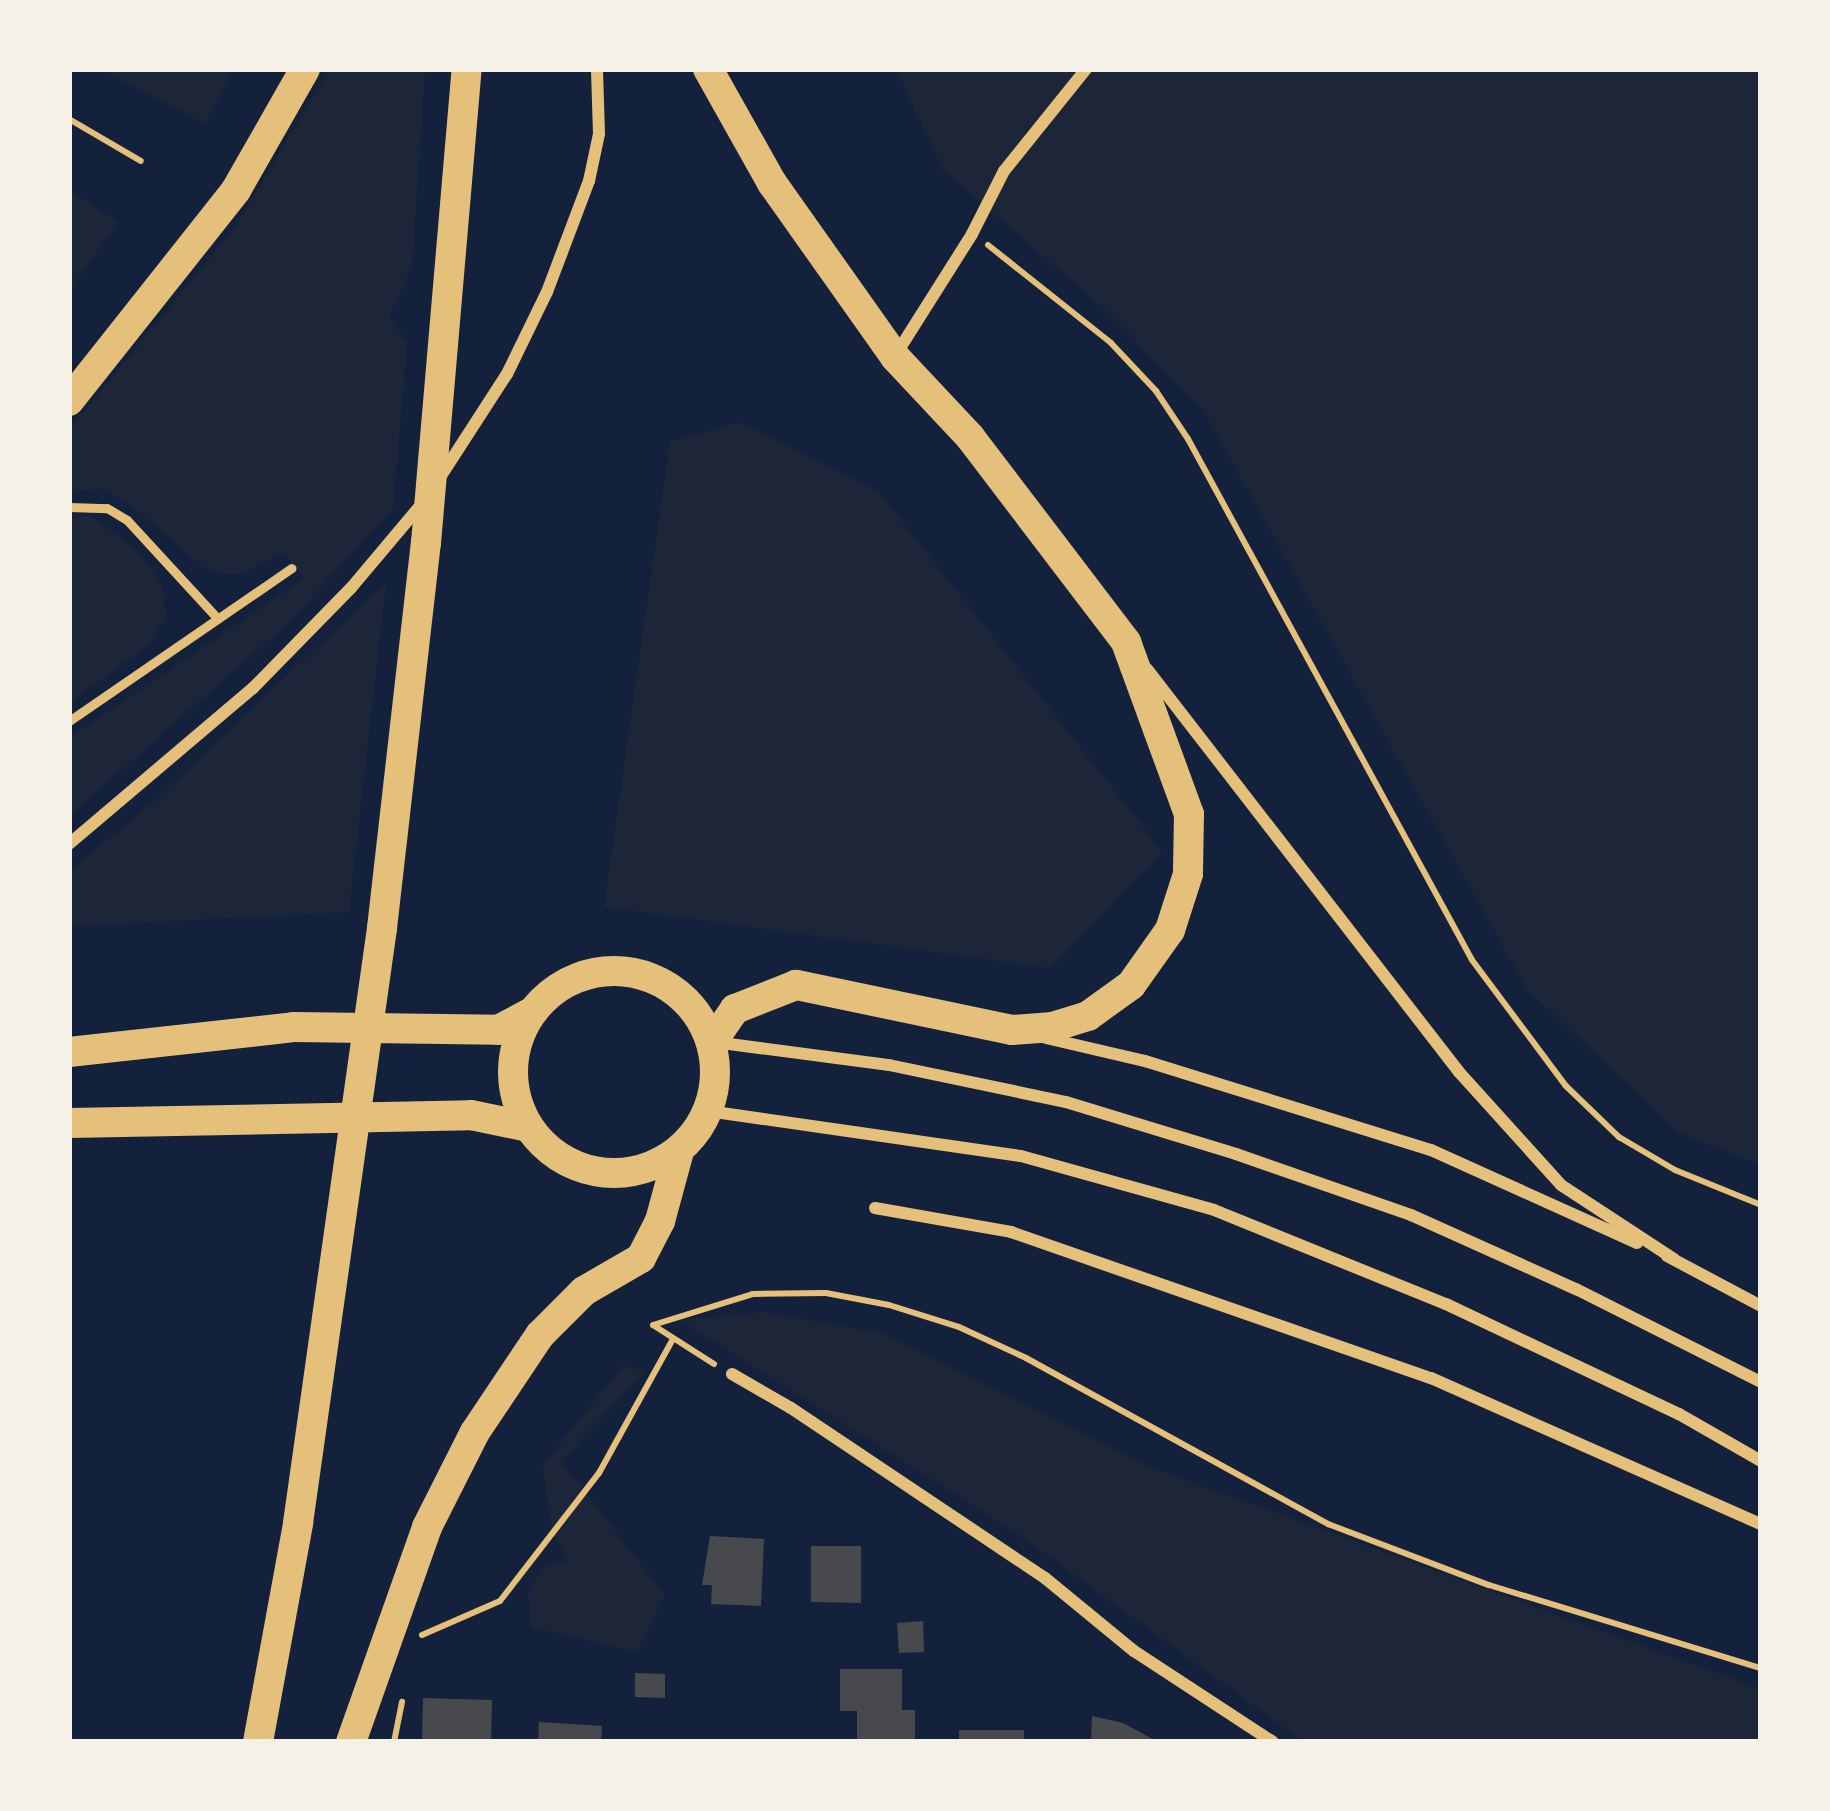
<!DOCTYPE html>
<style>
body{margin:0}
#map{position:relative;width:1830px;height:1811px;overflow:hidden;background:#14213d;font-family:Literata,serif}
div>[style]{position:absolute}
.green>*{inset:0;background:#1d2539}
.building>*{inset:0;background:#48494c}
.path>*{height:6px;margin:-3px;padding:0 3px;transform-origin:3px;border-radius:3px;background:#e5c07b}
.service>*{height:9px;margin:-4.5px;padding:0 4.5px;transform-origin:4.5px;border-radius:4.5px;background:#e5c07b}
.minor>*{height:12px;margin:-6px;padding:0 6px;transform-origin:6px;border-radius:6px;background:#e5c07b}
.trunk>*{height:30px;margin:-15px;padding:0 15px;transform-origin:15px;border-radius:15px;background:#e5c07b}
.trunk>.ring{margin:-15px;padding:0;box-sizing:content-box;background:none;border:30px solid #e5c07b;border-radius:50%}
span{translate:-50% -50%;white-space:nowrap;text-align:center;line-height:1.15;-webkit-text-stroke:12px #f6f1e7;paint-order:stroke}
.frame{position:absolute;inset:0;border:72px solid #f6f1e7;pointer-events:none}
</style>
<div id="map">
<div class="green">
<div style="clip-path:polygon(100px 69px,234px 69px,205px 124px)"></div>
<div style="clip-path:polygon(330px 69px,425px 69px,412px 265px,389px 317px,407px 343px,393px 509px,286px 625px,69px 816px,69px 738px,305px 578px,283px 552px,242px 574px,223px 574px,203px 567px,130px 504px,103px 489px,69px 491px,69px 430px,235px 227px)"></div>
<div style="clip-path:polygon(896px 69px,1761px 69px,1761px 1165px,1679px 1133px,1527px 989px,1203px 410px,1107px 311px,943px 170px)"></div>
<div style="clip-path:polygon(69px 190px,118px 222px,69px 291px)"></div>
<div style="clip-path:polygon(740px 422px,879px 492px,1163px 852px,1051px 968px,604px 907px,670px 442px)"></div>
<div style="clip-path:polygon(91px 516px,135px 548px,151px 568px,162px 585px,166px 616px,148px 646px,69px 703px,69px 518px)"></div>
<div style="clip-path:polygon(386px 582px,349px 912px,69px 926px,69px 871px,148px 807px)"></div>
<div style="clip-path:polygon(762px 1312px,882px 1333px,1158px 1470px,1761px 1689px,1761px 1742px,1304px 1742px,1018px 1534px,680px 1320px)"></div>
<div style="clip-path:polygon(623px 1366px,646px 1371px,561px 1461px,665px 1595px,637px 1652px,531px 1627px,528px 1592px,542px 1568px,568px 1560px,552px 1532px,543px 1465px)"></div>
</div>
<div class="building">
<div style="clip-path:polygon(710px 1536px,764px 1539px,761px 1606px,711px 1604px,712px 1585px,702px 1585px)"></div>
<div style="clip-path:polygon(811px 1546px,861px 1546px,861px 1603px,811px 1602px)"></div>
<div style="clip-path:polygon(923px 1621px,924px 1652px,899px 1653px,897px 1623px)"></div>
<div style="clip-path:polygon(840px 1669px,902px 1669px,902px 1710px,915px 1710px,915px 1742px,857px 1742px,857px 1711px,840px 1711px)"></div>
<div style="clip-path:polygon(635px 1673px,665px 1674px,665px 1698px,635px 1697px)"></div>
<div style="clip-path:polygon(423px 1698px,492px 1700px,491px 1742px,422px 1742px)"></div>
<div style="clip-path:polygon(1092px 1716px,1123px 1723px,1158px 1742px,1091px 1742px)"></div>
<div style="clip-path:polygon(539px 1722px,602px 1726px,601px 1742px,538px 1742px)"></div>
<div style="clip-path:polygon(959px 1730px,1024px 1730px,1024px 1742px,959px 1742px)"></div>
</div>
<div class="path">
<div style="left:69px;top:119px;width:83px;rotate:30.3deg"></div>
<div style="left:988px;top:245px;width:157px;rotate:38.5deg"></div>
<div style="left:1111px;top:343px;width:66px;rotate:46.8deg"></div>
<div style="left:1156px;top:391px;width:58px;rotate:56.3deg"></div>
<div style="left:1188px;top:439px;width:593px;rotate:61.4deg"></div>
<div style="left:1472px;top:960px;width:157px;rotate:53.3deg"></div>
<div style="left:1566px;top:1086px;width:74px;rotate:43.9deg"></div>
<div style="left:1619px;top:1137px;width:65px;rotate:30.5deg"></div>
<div style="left:1675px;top:1170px;width:93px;rotate:22.1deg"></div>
<div style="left:714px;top:1364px;width:72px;rotate:-147.4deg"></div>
<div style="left:653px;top:1325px;width:105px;rotate:-17.2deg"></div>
<div style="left:753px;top:1294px;width:73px;rotate:-0.8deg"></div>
<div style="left:826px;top:1293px;width:64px;rotate:10.8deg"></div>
<div style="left:889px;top:1305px;width:73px;rotate:17.4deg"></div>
<div style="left:959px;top:1327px;width:74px;rotate:24.8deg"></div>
<div style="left:1026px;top:1358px;width:345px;rotate:28.8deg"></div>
<div style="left:1328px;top:1524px;width:172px;rotate:20.8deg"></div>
<div style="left:1489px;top:1585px;width:284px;rotate:17deg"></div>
<div style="left:422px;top:1635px;width:85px;rotate:-23.6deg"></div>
<div style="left:500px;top:1601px;width:162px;rotate:-52.3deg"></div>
<div style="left:599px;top:1473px;width:151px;rotate:-61.1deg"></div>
<div style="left:394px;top:1742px;width:41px;rotate:-78.7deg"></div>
</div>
<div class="service">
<div style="left:69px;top:507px;width:38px;rotate:2deg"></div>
<div style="left:107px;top:508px;width:23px;rotate:31deg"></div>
<div style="left:127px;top:520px;width:134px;rotate:47.4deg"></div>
<div style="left:69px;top:721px;width:270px;rotate:-34.5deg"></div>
</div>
<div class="minor">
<div style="left:895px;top:356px;width:144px;rotate:-57.7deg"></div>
<div style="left:972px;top:234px;width:71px;rotate:-63.1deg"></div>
<div style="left:1004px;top:171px;width:131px;rotate:-51.2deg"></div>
<div style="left:439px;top:479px;width:125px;rotate:-57.1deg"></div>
<div style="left:507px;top:374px;width:91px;rotate:-64deg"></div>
<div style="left:547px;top:292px;width:119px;rotate:-69.3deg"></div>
<div style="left:589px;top:181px;width:48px;rotate:-78deg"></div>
<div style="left:599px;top:134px;width:65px;rotate:-91.8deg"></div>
<div style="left:1147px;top:669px;width:510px;rotate:52.25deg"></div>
<div style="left:1459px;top:1072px;width:152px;rotate:47.9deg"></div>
<div style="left:1561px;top:1185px;width:135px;rotate:33.2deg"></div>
<div style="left:69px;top:844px;width:241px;rotate:-40.3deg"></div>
<div style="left:253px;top:688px;width:140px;rotate:-45.6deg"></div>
<div style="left:351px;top:588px;width:107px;rotate:-49.9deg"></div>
<div style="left:1046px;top:1038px;width:102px;rotate:13.1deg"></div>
<div style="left:1145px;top:1061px;width:300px;rotate:17.3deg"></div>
<div style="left:1431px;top:1150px;width:226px;rotate:24.3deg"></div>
<div style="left:714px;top:1042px;width:177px;rotate:7.5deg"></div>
<div style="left:889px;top:1065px;width:181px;rotate:11.8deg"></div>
<div style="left:1066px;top:1102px;width:178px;rotate:17deg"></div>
<div style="left:1236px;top:1154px;width:185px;rotate:19.2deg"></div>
<div style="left:1411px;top:1215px;width:181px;rotate:24.2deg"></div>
<div style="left:1576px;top:1289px;width:207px;rotate:26.7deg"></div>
<div style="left:708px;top:1111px;width:316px;rotate:8.2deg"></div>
<div style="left:1021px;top:1156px;width:200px;rotate:15.6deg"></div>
<div style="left:1214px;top:1210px;width:250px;rotate:22.1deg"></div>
<div style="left:1446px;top:1304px;width:258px;rotate:25.3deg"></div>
<div style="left:1679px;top:1414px;width:95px;rotate:29.8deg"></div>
<div style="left:875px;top:1208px;width:138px;rotate:10deg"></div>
<div style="left:1011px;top:1232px;width:445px;rotate:19.2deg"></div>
<div style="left:1431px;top:1378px;width:361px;rotate:23.9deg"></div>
<div style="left:1667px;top:1256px;width:106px;rotate:28deg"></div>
<div style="left:732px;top:1374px;width:68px;rotate:30deg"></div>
<div style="left:791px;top:1408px;width:306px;rotate:33.8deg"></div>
<div style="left:1045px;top:1578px;width:115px;rotate:39.4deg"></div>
<div style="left:1134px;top:1651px;width:166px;rotate:33.2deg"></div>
</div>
<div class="trunk">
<div style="left:708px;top:69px;width:131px;rotate:60.7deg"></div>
<div style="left:772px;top:183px;width:213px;rotate:54.7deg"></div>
<div style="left:895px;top:357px;width:110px;rotate:46.8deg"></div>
<div style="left:970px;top:437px;width:258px;rotate:52.7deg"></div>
<div style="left:1126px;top:642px;width:183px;rotate:69.9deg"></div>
<div style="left:1189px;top:814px;width:60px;rotate:91deg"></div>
<div style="left:1188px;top:874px;width:59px;rotate:107.8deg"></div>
<div style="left:1170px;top:930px;width:67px;rotate:125.3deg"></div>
<div style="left:1131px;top:985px;width:53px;rotate:144.2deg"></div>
<div style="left:1088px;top:1016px;width:37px;rotate:163deg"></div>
<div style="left:1053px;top:1027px;width:41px;rotate:175.8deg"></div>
<div style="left:1012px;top:1030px;width:221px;rotate:-168.2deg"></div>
<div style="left:796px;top:985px;width:66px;rotate:158.5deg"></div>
<div style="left:735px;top:1009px;width:40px;rotate:124.9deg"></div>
<div style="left:69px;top:401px;width:269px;rotate:-51.6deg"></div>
<div style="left:236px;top:190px;width:139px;rotate:-60.3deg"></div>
<div class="ring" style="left:513px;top:971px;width:172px;height:172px"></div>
<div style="left:69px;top:1052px;width:226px;rotate:-6.3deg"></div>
<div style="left:294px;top:1027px;width:204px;rotate:0.8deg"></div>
<div style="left:498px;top:1030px;width:40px;rotate:-28deg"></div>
<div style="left:69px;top:1123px;width:402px;rotate:-1.1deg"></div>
<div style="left:471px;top:1115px;width:59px;rotate:11.7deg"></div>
<div style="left:258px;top:1742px;width:223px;rotate:-79.6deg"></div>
<div style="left:298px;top:1523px;width:601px;rotate:-81.96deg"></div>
<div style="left:382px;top:928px;width:388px;rotate:-83.5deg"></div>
<div style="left:426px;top:543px;width:476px;rotate:-85.1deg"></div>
<div style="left:351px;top:1742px;width:228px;rotate:-70.5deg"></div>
<div style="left:427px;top:1527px;width:106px;rotate:-63.2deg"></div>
<div style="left:475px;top:1432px;width:117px;rotate:-56.2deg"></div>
<div style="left:540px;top:1335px;width:62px;rotate:-45deg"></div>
<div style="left:584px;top:1291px;width:66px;rotate:-30.1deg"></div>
<div style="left:641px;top:1258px;width:42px;rotate:-62.8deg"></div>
<div style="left:660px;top:1221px;width:73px;rotate:-74.8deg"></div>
</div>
<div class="frame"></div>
</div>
